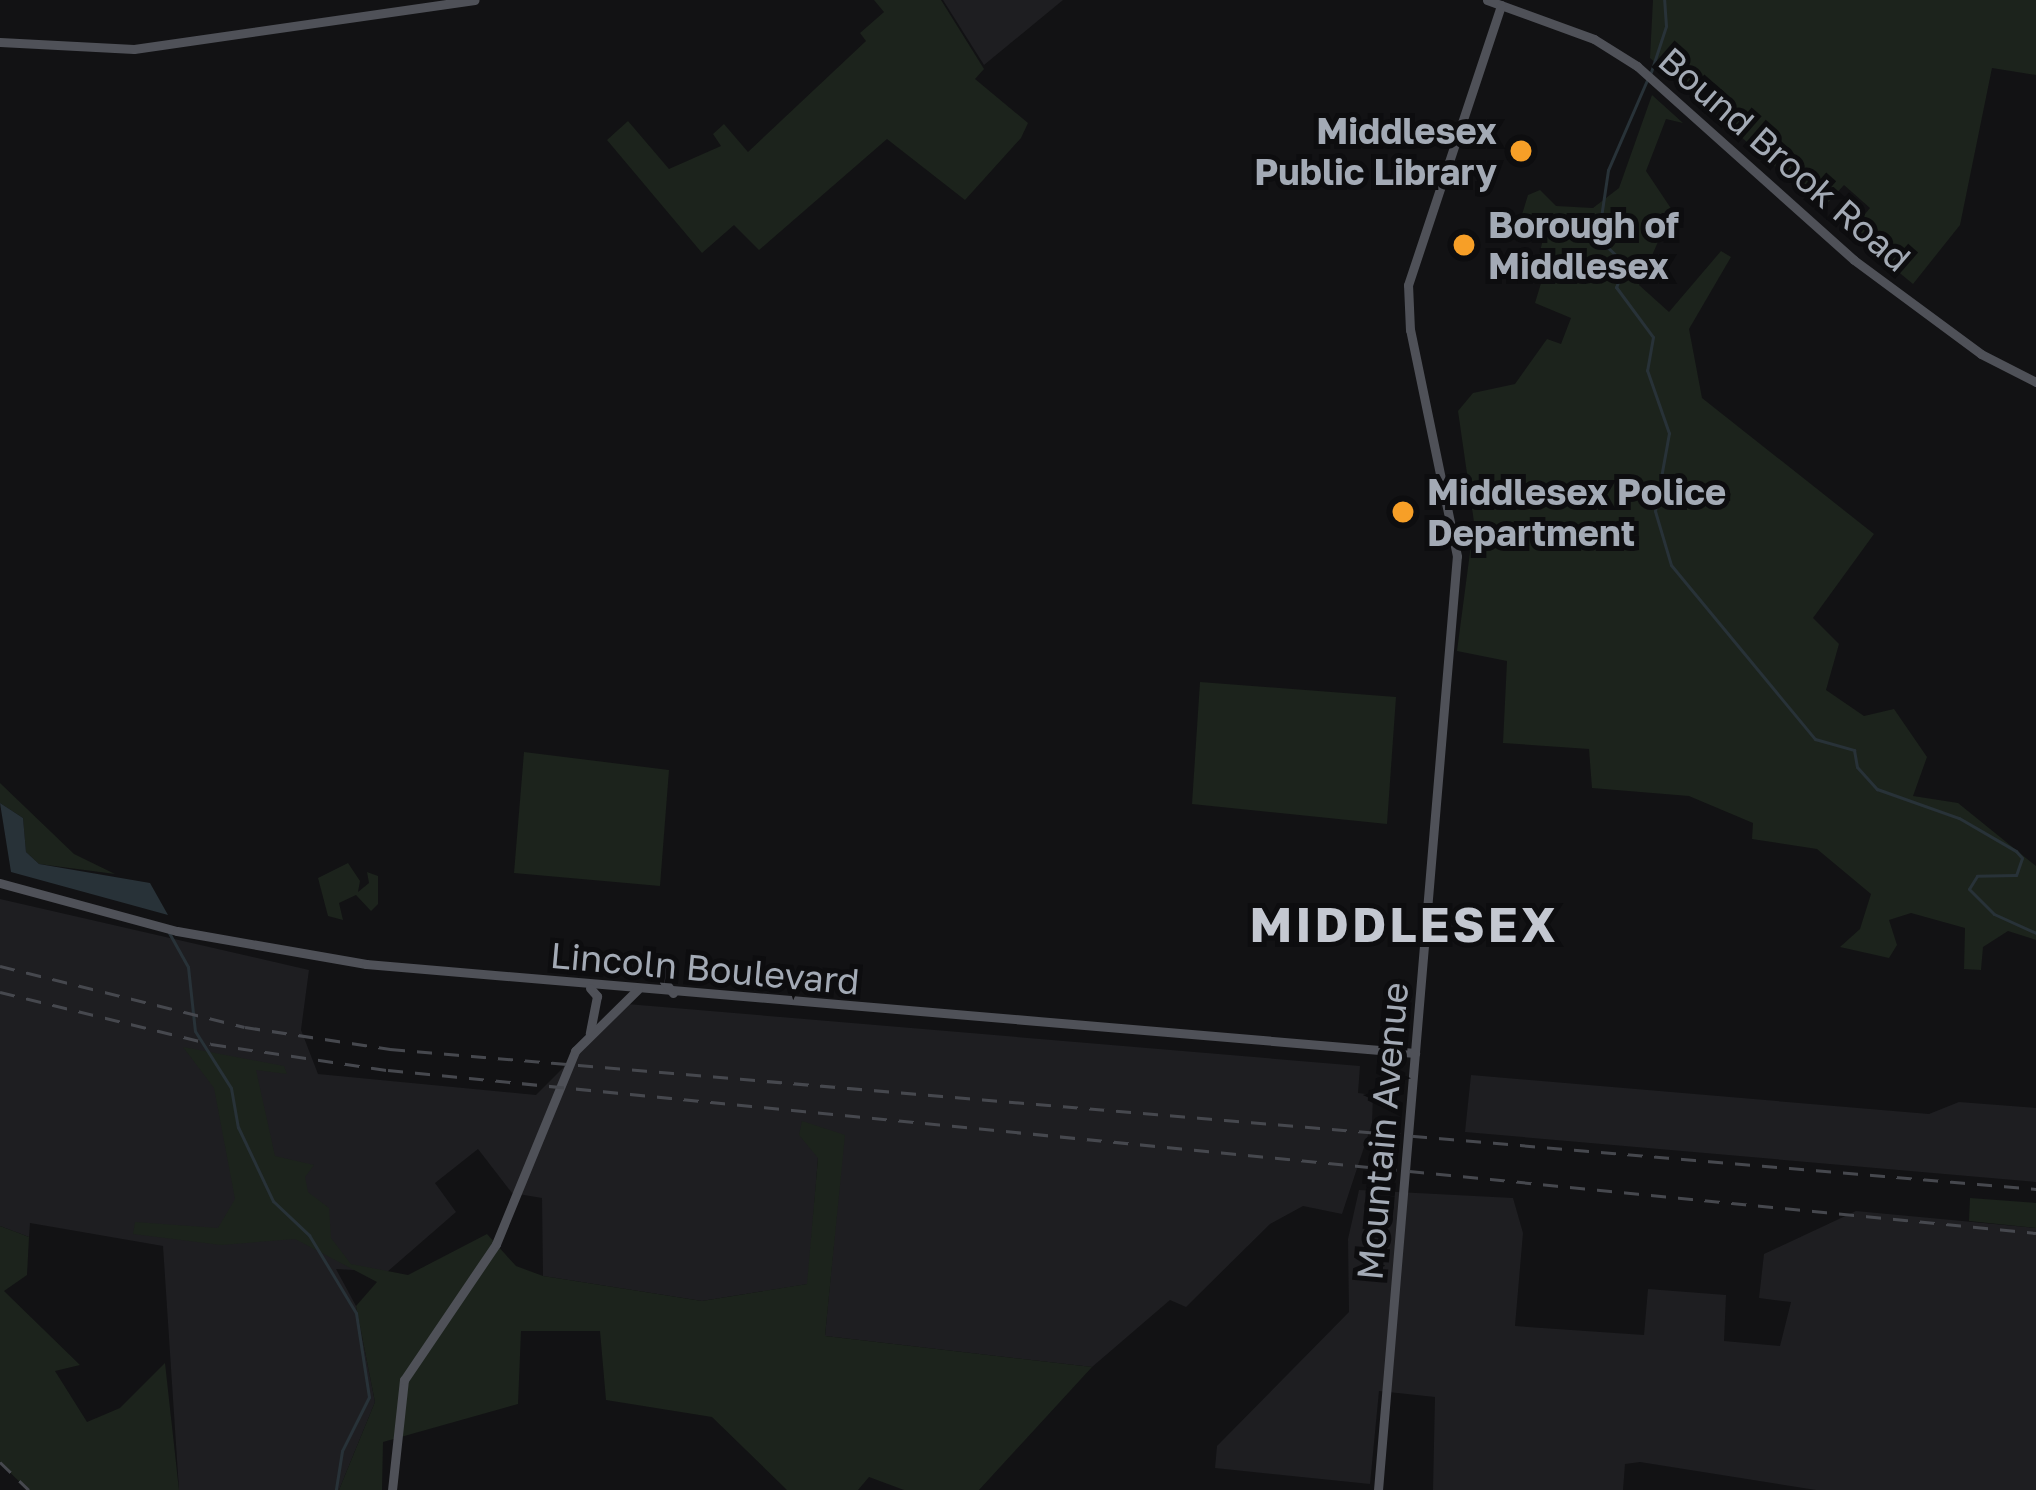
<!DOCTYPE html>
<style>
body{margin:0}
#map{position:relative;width:2036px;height:1490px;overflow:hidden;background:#121214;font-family:"Golos Text",sans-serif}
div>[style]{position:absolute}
.built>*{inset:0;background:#1e1e21}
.green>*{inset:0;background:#1c231c}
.water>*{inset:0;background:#283238}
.stream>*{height:3px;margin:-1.5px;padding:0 1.5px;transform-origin:1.5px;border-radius:1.5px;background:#283238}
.major>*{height:9px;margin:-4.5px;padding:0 4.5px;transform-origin:4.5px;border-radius:4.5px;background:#4f5158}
.rail>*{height:3px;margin-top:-1.5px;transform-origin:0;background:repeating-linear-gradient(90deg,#46484e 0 15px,transparent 0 27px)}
.dots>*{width:33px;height:33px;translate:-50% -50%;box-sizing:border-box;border:6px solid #0d0d0f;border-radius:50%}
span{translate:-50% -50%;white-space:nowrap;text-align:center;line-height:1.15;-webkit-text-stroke:10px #0d0d0f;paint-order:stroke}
.poi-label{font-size:36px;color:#a3aab5;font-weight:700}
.right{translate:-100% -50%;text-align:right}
.left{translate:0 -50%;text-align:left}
.street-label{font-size:36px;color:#a3aab5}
.district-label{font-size:48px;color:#c4c8d1;font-weight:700;letter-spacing:3px}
</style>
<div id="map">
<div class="built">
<div style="clip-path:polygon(943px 0,1063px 0,984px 65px)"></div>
<div style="clip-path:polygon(0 899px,309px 970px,301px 1030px,318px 1074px,536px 1095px,627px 1004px,1360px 1066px,1358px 1093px,1373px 1095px,1372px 1123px,1342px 1214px,1303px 1206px,1270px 1224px,1186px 1307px,1170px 1300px,1092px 1367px,825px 1336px,844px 1135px,818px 1158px,808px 1284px,702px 1301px,543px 1276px,542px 1198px,512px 1193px,478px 1149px,435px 1183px,456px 1212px,387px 1272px,336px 1269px,356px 1306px,375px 1402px,339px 1490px,179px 1490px,163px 1246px,30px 1223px,29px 1237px,0 1226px)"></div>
<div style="clip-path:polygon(1471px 1075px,1929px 1114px,1959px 1102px,2036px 1108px,2036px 1182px,1465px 1132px)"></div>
<div style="clip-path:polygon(1359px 1190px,1513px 1198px,1523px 1233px,1515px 1326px,1644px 1335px,1648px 1289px,1726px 1295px,1724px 1341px,1780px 1346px,1791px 1302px,1759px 1298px,1764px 1254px,1856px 1211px,2036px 1228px,2036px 1490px,1816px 1490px,1640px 1462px,1625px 1464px,1623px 1490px,1433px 1490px,1435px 1397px,1379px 1391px,1370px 1484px,1215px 1468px,1217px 1446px,1349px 1312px,1348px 1239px)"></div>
</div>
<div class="green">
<div style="clip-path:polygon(874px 0,941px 0,984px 69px,975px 79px,1028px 123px,1021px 138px,965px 200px,887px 139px,759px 250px,734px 225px,702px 253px,607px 140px,628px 121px,669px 169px,721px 146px,713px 134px,724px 124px,748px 152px,866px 41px,860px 33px,884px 12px)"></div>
<div style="clip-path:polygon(1653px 0,2036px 0,2036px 75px,1992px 68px,1960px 225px,1913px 284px,1850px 232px,1870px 208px,1844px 185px,1823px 208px,1650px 58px)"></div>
<div style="clip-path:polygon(1652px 95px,1683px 123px,1666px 119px,1646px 171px,1672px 210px,1639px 285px,1669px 312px,1721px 251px,1731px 257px,1689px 329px,1702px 398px,1874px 534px,1813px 618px,1839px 644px,1826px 690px,1864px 716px,1894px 709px,1927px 757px,1913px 796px,1958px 803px,2036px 866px,2036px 940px,2008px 931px,1983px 947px,1981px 970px,1964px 969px,1965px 928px,1911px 913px,1889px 920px,1897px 945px,1889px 958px,1840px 947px,1860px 929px,1871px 894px,1817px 849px,1752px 839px,1753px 823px,1689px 796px,1592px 788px,1589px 749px,1503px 743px,1507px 661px,1457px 651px,1474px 522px,1458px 411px,1473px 393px,1515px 384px,1547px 339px,1561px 344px,1571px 318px,1535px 303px,1548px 260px,1539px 256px,1543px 239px,1520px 221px,1528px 195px,1540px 190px,1556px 206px,1593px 208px,1619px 188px)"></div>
<div style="clip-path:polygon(1200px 682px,1396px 697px,1387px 824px,1192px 804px)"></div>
<div style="clip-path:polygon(524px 752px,669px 770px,660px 886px,514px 873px)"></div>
<div style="clip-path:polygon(0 783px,74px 854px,115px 874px,39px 864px,26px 852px,23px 818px,0 803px)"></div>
<div style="clip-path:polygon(348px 863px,360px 881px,358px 892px,369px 883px,367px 872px,378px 876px,378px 904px,371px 911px,356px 895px,339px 903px,343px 920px,328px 916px,318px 878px)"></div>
<div style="clip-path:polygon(183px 1047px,284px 1066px,287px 1074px,256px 1070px,275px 1156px,314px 1165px,305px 1177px,308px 1192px,329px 1208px,331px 1238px,351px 1264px,408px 1275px,487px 1234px,516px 1266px,543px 1276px,702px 1301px,807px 1284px,818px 1158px,799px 1135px,802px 1121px,845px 1135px,825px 1336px,1092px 1367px,979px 1490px,904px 1490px,869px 1477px,858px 1490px,787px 1490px,712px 1417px,606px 1400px,600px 1331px,521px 1331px,518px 1404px,383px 1442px,382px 1490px,339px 1490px,375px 1402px,356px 1306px,377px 1282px,295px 1239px,221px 1245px,133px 1234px,135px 1222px,218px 1228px,235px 1199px,214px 1088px)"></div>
<div style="clip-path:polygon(1970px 1198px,2036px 1203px,2036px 1228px,1969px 1221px)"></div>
<div style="clip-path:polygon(0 1226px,29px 1237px,27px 1275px,4px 1291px,80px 1365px,55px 1371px,87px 1422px,120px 1408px,165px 1363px,179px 1490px,28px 1490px,0 1463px)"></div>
</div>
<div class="water">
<div style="clip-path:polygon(0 803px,23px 818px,26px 852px,39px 864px,150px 883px,168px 915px,11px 872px)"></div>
</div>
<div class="stream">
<div style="left:1651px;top:72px;width:48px;rotate:-71.9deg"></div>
<div style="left:1666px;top:26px;width:26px;rotate:-94deg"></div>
<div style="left:1647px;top:80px;width:98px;rotate:113.4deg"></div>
<div style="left:1608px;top:170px;width:69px;rotate:98.4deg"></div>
<div style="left:1598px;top:238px;width:37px;rotate:44deg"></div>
<div style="left:1625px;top:264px;width:25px;rotate:111deg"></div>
<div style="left:1616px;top:287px;width:62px;rotate:53.5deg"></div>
<div style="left:1653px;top:337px;width:34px;rotate:100deg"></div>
<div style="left:1647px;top:370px;width:67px;rotate:70.8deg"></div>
<div style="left:1669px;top:433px;width:79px;rotate:100.2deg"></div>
<div style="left:1655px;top:511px;width:56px;rotate:73.5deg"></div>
<div style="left:1671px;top:565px;width:226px;rotate:50.4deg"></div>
<div style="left:1815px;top:739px;width:41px;rotate:15.8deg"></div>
<div style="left:1854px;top:750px;width:17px;rotate:80deg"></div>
<div style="left:1857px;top:767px;width:30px;rotate:48deg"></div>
<div style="left:1877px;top:789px;width:87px;rotate:19.5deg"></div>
<div style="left:1959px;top:818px;width:66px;rotate:30.1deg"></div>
<div style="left:2016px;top:851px;width:9px;rotate:49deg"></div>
<div style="left:2022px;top:858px;width:18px;rotate:109deg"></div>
<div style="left:2016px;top:875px;width:39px;rotate:179deg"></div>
<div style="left:1977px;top:876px;width:15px;rotate:122deg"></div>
<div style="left:1969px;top:889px;width:35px;rotate:45deg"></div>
<div style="left:1994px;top:914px;width:46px;rotate:24.3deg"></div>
<div style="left:168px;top:931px;width:41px;rotate:60.9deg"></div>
<div style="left:188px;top:967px;width:64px;rotate:83.8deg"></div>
<div style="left:195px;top:1031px;width:67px;rotate:57.7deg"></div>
<div style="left:231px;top:1088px;width:40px;rotate:80deg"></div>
<div style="left:238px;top:1127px;width:82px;rotate:64.7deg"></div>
<div style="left:273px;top:1201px;width:50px;rotate:43.4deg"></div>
<div style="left:309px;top:1235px;width:91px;rotate:58.9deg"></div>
<div style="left:356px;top:1313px;width:85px;rotate:81.2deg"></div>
<div style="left:369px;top:1397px;width:60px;rotate:116.6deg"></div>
<div style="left:342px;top:1451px;width:39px;rotate:99deg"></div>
</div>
<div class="major">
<div style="left:1487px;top:0;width:114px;rotate:20deg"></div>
<div style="left:1594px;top:39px;width:51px;rotate:32.1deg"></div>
<div style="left:1637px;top:66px;width:291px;rotate:41.8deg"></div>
<div style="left:1854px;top:260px;width:158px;rotate:36.5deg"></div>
<div style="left:1981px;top:354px;width:62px;rotate:27deg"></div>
<div style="left:0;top:42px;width:134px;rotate:3deg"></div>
<div style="left:134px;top:49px;width:344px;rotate:-8.2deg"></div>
<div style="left:0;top:883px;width:183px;rotate:15.2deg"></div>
<div style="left:177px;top:931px;width:192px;rotate:9.9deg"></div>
<div style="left:366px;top:964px;width:1053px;rotate:4.85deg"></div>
<div style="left:666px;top:961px;width:20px;rotate:96deg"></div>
<div style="left:664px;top:981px;width:15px;rotate:53deg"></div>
<div style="left:590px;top:988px;width:11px;rotate:49deg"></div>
<div style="left:597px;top:996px;width:38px;rotate:101deg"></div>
<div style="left:392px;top:1490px;width:111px;rotate:-83.8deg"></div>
<div style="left:404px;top:1380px;width:164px;rotate:-55.9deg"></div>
<div style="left:496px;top:1244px;width:209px;rotate:-67.7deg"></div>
<div style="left:575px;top:1051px;width:88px;rotate:-44.5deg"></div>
<div style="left:1378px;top:1490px;width:937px;rotate:-85.17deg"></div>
<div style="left:1457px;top:556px;width:231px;rotate:-101.7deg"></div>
<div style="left:1410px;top:330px;width:45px;rotate:-92.5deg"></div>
<div style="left:1408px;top:285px;width:295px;rotate:-71.6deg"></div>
</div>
<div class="rail">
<div style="left:0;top:966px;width:252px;rotate:14deg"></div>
<div style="left:245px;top:1027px;width:147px;rotate:8.6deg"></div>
<div style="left:390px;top:1049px;width:1652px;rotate:4.86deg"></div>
<div style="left:0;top:992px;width:217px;rotate:13.8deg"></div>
<div style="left:211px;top:1044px;width:179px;rotate:8.4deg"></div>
<div style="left:388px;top:1070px;width:1656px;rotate:5.65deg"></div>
<div style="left:0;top:1462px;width:40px;rotate:44deg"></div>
</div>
<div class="dots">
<div style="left:1521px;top:151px;background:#f79f27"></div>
<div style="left:1464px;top:245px;background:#f79f27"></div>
<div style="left:1403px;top:512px;background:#f79f27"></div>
</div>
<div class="poi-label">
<span class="right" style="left:1497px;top:151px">Middlesex<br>Public Library</span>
<span class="left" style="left:1488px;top:245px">Borough of<br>Middlesex</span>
<span class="left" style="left:1427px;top:512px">Middlesex Police<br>Department</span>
</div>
<div class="street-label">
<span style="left:1785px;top:159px;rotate:41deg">Bound Brook Road</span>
<span style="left:705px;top:968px;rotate:5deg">Lincoln Boulevard</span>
<span style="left:1382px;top:1131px;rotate:-85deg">Mountain Avenue</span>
</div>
<div class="district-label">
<span style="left:1404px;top:925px">MIDDLESEX</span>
</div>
</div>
